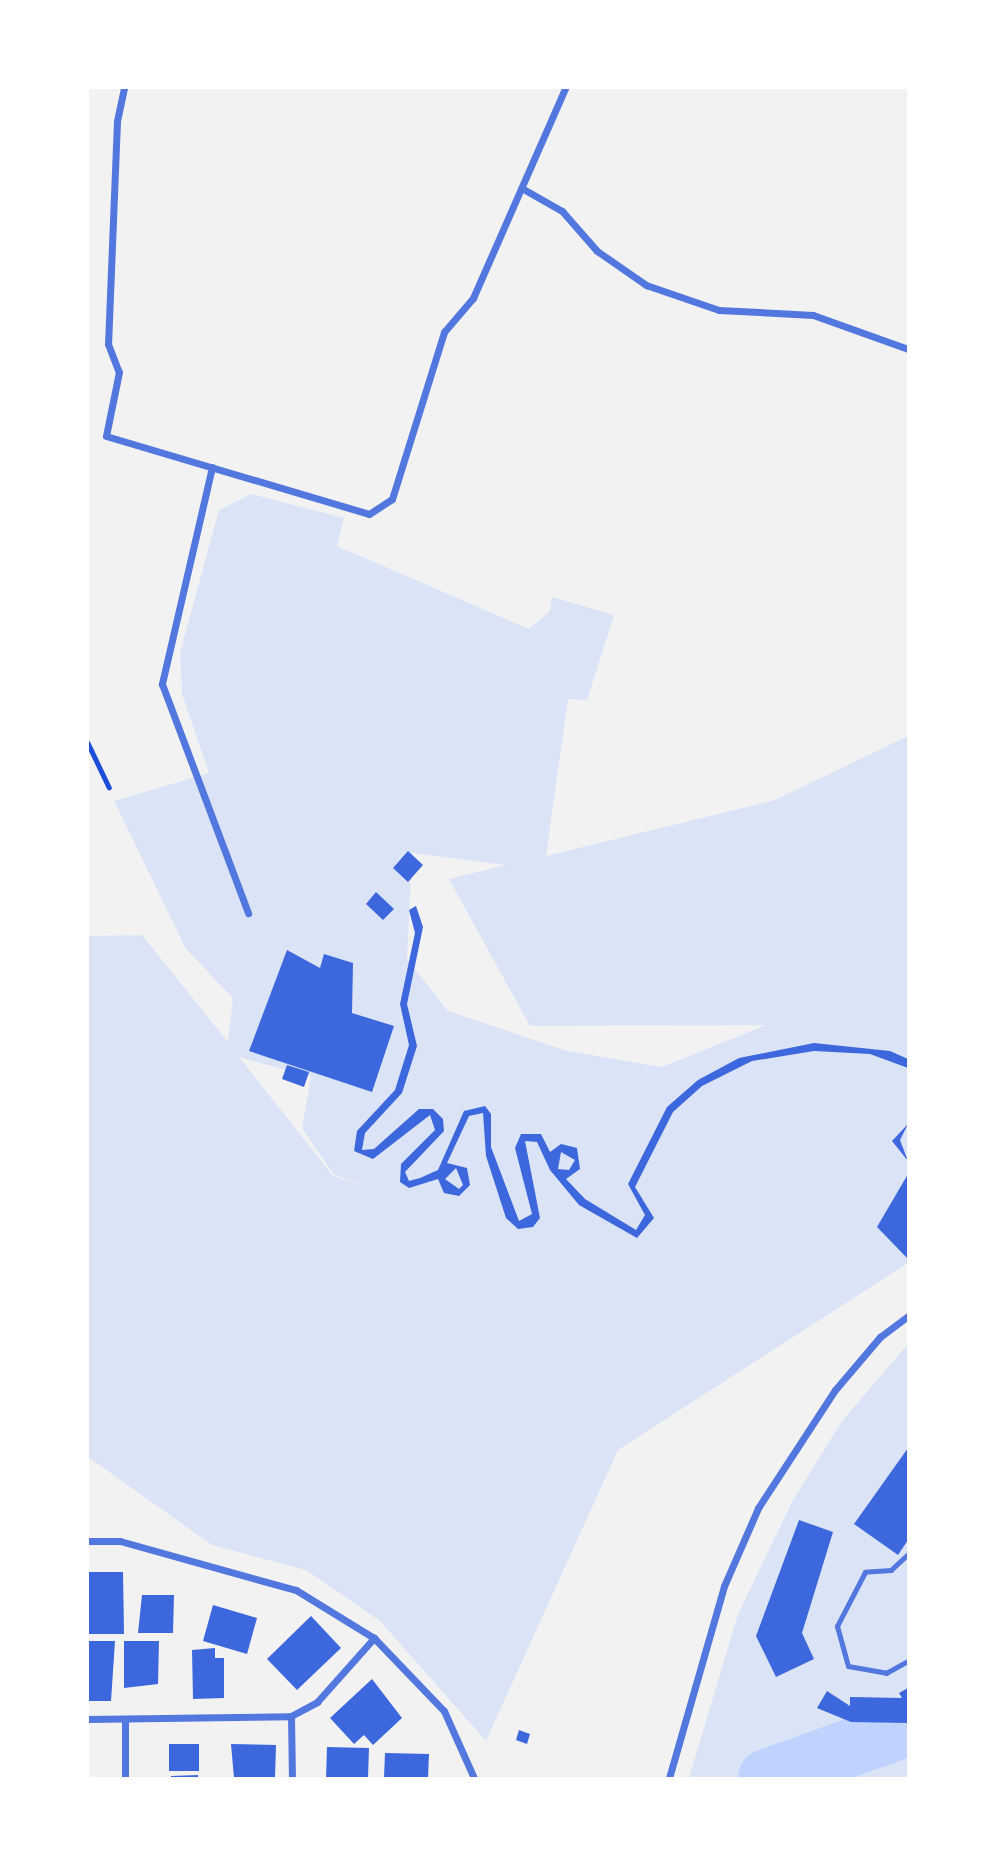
<!DOCTYPE html>
<style>
body{margin:0}
#map{position:relative;width:996px;height:1866px;overflow:hidden;background:#f2f2f2;font-family:Arial,sans-serif}
div>[style]{position:absolute}
.green>*{inset:0;background:#dbe4f7}
.river>*{height:58px;margin:-29px;padding:0 29px;transform-origin:29px;border-radius:29px;background:#bfd3fe}
.building>*{inset:0;background:#3d67dc}
.path>*{height:4.5px;margin:-2.25px;padding:0 2.25px;transform-origin:2.25px;border-radius:2.25px;background:#1d4ed8}
.service>*{height:5px;margin:-2.5px;padding:0 2.5px;transform-origin:2.5px;border-radius:2.5px;background:#5277de}
.minor>*{height:7px;margin:-3.5px;padding:0 3.5px;transform-origin:3.5px;border-radius:3.5px;background:#5277de}
span{translate:-50% -50%;white-space:nowrap;text-align:center;line-height:1.15;-webkit-text-stroke:7px #fff;paint-order:stroke}
.frame{position:absolute;inset:0;border:89px solid #fff;pointer-events:none}
</style>
<div id="map">
<div class="green">
<div style="clip-path:polygon(evenodd,251px 494px,344px 518px,337px 546px,529px 629px,550px 611px,552px 597px,614px 615px,587px 700px,568px 699px,546px 856px,775px 800px,908px 736px,908px 1263px,618px 1450px,486px 1741px,380px 1621px,306px 1570px,212px 1545px,88px 1457px,88px 936px,142px 935px,228px 1042px,233px 998px,186px 949px,114px 801px,209px 773px,182px 694px,180px 653px,219px 510px,251px 494px,412px 853px,506px 865px,449px 879px,530px 1026px,766px 1025px,662px 1067px,567px 1051px,448px 1011px,407px 959px,412px 853px,251px 494px,239px 1057px,311px 1077px,302px 1128px,334px 1175px,368px 1187px,333px 1176px,239px 1057px)"></div>
<div style="clip-path:polygon(908px 1344px,908px 1778px,689px 1778px,738px 1614px,793px 1500px,842px 1421px)"></div>
</div>
<div class="river">
<div style="left:767px;top:1778px;width:150px;rotate:-19.9deg"></div>
</div>
<div class="building">
<div style="clip-path:polygon(408px 851px,423px 865px,408px 882px,393px 868px)"></div>
<div style="clip-path:polygon(376px 892px,394px 909px,383px 920px,366px 904px)"></div>
<div style="clip-path:polygon(evenodd,416px 906px,423px 927px,407px 1004px,417px 1046px,402px 1093px,365px 1133px,362px 1150px,374px 1149px,419px 1109px,433px 1109px,443px 1119px,444px 1131px,405px 1172px,409px 1181px,420px 1178px,438px 1170px,464px 1111px,485px 1106px,491px 1114px,491px 1147px,519px 1221px,532px 1214px,515px 1148px,521px 1134px,541px 1134px,550px 1152px,561px 1144px,577px 1148px,580px 1169px,566px 1179px,585px 1199px,636px 1230px,645px 1215px,628px 1184px,667px 1107px,698px 1080px,739px 1058px,814px 1043px,890px 1051px,908px 1059px,908px 1068px,870px 1054px,814px 1051px,752px 1061px,702px 1086px,673px 1112px,635px 1187px,654px 1218px,637px 1238px,579px 1205px,550px 1170px,537px 1142px,525px 1141px,540px 1218px,533px 1227px,518px 1229px,506px 1218px,486px 1156px,483px 1113px,469px 1116px,447px 1163px,467px 1168px,470px 1185px,459px 1196px,444px 1193px,438px 1179px,409px 1188px,400px 1182px,401px 1164px,435px 1130px,430px 1115px,373px 1159px,354px 1151px,357px 1131px,395px 1090px,409px 1045px,400px 1004px,415px 933px,409px 910px,416px 906px,561px 1152px,575px 1160px,569px 1170px,558px 1169px,561px 1152px,416px 906px,456px 1168px,463px 1185px,459px 1189px,445px 1179px,456px 1168px)"></div>
<div style="clip-path:polygon(287px 950px,320px 968px,324px 954px,353px 963px,352px 1013px,394px 1026px,372px 1092px,249px 1051px)"></div>
<div style="clip-path:polygon(287px 1065px,309px 1072px,304px 1087px,282px 1079px)"></div>
<div style="clip-path:polygon(908px 1124px,900px 1140px,908px 1161px,892px 1141px)"></div>
<div style="clip-path:polygon(908px 1174px,908px 1259px,877px 1227px)"></div>
<div style="clip-path:polygon(908px 1448px,908px 1540px,898px 1555px,854px 1524px)"></div>
<div style="clip-path:polygon(799px 1520px,833px 1532px,802px 1633px,814px 1659px,776px 1677px,756px 1636px)"></div>
<div style="clip-path:polygon(89px 1572px,123px 1572px,124px 1634px,88px 1634px)"></div>
<div style="clip-path:polygon(142px 1595px,174px 1595px,173px 1633px,138px 1633px)"></div>
<div style="clip-path:polygon(213px 1605px,257px 1618px,247px 1654px,203px 1641px)"></div>
<div style="clip-path:polygon(311px 1616px,341px 1648px,297px 1690px,267px 1659px)"></div>
<div style="clip-path:polygon(88px 1641px,115px 1641px,111px 1701px,88px 1701px)"></div>
<div style="clip-path:polygon(124px 1641px,159px 1641px,158px 1684px,124px 1688px)"></div>
<div style="clip-path:polygon(215px 1648px,215px 1658px,224px 1658px,224px 1698px,193px 1699px,192px 1650px)"></div>
<div style="clip-path:polygon(372px 1679px,402px 1718px,373px 1745px,364px 1735px,354px 1744px,330px 1718px)"></div>
<div style="clip-path:polygon(908px 1688px,908px 1723px,851px 1722px,817px 1708px,827px 1691px,850px 1706px,850px 1697px,902px 1698px,899px 1693px)"></div>
<div style="clip-path:polygon(519px 1730px,530px 1734px,527px 1744px,516px 1740px)"></div>
<div style="clip-path:polygon(169px 1744px,199px 1744px,199px 1771px,169px 1771px)"></div>
<div style="clip-path:polygon(231px 1744px,276px 1745px,275px 1778px,234px 1778px)"></div>
<div style="clip-path:polygon(327px 1747px,369px 1748px,368px 1778px,326px 1778px)"></div>
<div style="clip-path:polygon(385px 1753px,429px 1754px,428px 1778px,384px 1778px)"></div>
<div style="clip-path:polygon(198px 1775px,198px 1778px,171px 1778px,171px 1776px)"></div>
</div>
<div class="path">
<div style="left:88px;top:743px;width:49px;rotate:64.5deg"></div>
</div>
<div class="service">
<div style="left:908px;top:1554px;width:23px;rotate:137deg"></div>
<div style="left:891px;top:1570px;width:26px;rotate:176deg"></div>
<div style="left:865px;top:1572px;width:61px;rotate:117.4deg"></div>
<div style="left:837px;top:1626px;width:41px;rotate:74.6deg"></div>
<div style="left:848px;top:1666px;width:39px;rotate:10deg"></div>
<div style="left:886px;top:1673px;width:25px;rotate:-29deg"></div>
</div>
<div class="minor">
<div style="left:124px;top:88px;width:34px;rotate:102deg"></div>
<div style="left:117px;top:121px;width:223px;rotate:92.3deg"></div>
<div style="left:108px;top:344px;width:30px;rotate:69deg"></div>
<div style="left:119px;top:372px;width:65px;rotate:101.5deg"></div>
<div style="left:106px;top:436px;width:274px;rotate:16.5deg"></div>
<div style="left:369px;top:514px;width:27px;rotate:-33deg"></div>
<div style="left:392px;top:499px;width:175px;rotate:-72.7deg"></div>
<div style="left:444px;top:332px;width:45px;rotate:-49.5deg"></div>
<div style="left:473px;top:298px;width:229px;rotate:-66.3deg"></div>
<div style="left:525px;top:190px;width:43px;rotate:29.6deg"></div>
<div style="left:562px;top:211px;width:53px;rotate:48.8deg"></div>
<div style="left:597px;top:251px;width:60px;rotate:34.8deg"></div>
<div style="left:646px;top:285px;width:77px;rotate:18.9deg"></div>
<div style="left:719px;top:310px;width:94px;rotate:3deg"></div>
<div style="left:813px;top:315px;width:101px;rotate:19.7deg"></div>
<div style="left:212px;top:467px;width:223px;rotate:103deg"></div>
<div style="left:162px;top:684px;width:245px;rotate:69.4deg"></div>
<div style="left:88px;top:1541px;width:32px"></div>
<div style="left:120px;top:1541px;width:183px;rotate:15.6deg"></div>
<div style="left:296px;top:1590px;width:92px;rotate:31.6deg"></div>
<div style="left:374px;top:1638px;width:101px;rotate:46.2deg"></div>
<div style="left:444px;top:1711px;width:73px;rotate:65.9deg"></div>
<div style="left:291px;top:1716px;width:62px;rotate:89.1deg"></div>
<div style="left:88px;top:1719px;width:203px;rotate:-0.8deg"></div>
<div style="left:291px;top:1716px;width:30px;rotate:-28deg"></div>
<div style="left:317px;top:1702px;width:86px;rotate:-48.3deg"></div>
<div style="left:125px;top:1719px;width:59px;rotate:90deg"></div>
<div style="left:669px;top:1778px;width:200px;rotate:-74deg"></div>
<div style="left:724px;top:1586px;width:85px;rotate:-66.4deg"></div>
<div style="left:758px;top:1508px;width:141px;rotate:-56.9deg"></div>
<div style="left:835px;top:1390px;width:70px;rotate:-49.7deg"></div>
<div style="left:880px;top:1337px;width:35px;rotate:-37deg"></div>
</div>
<div class="frame"></div>
</div>
